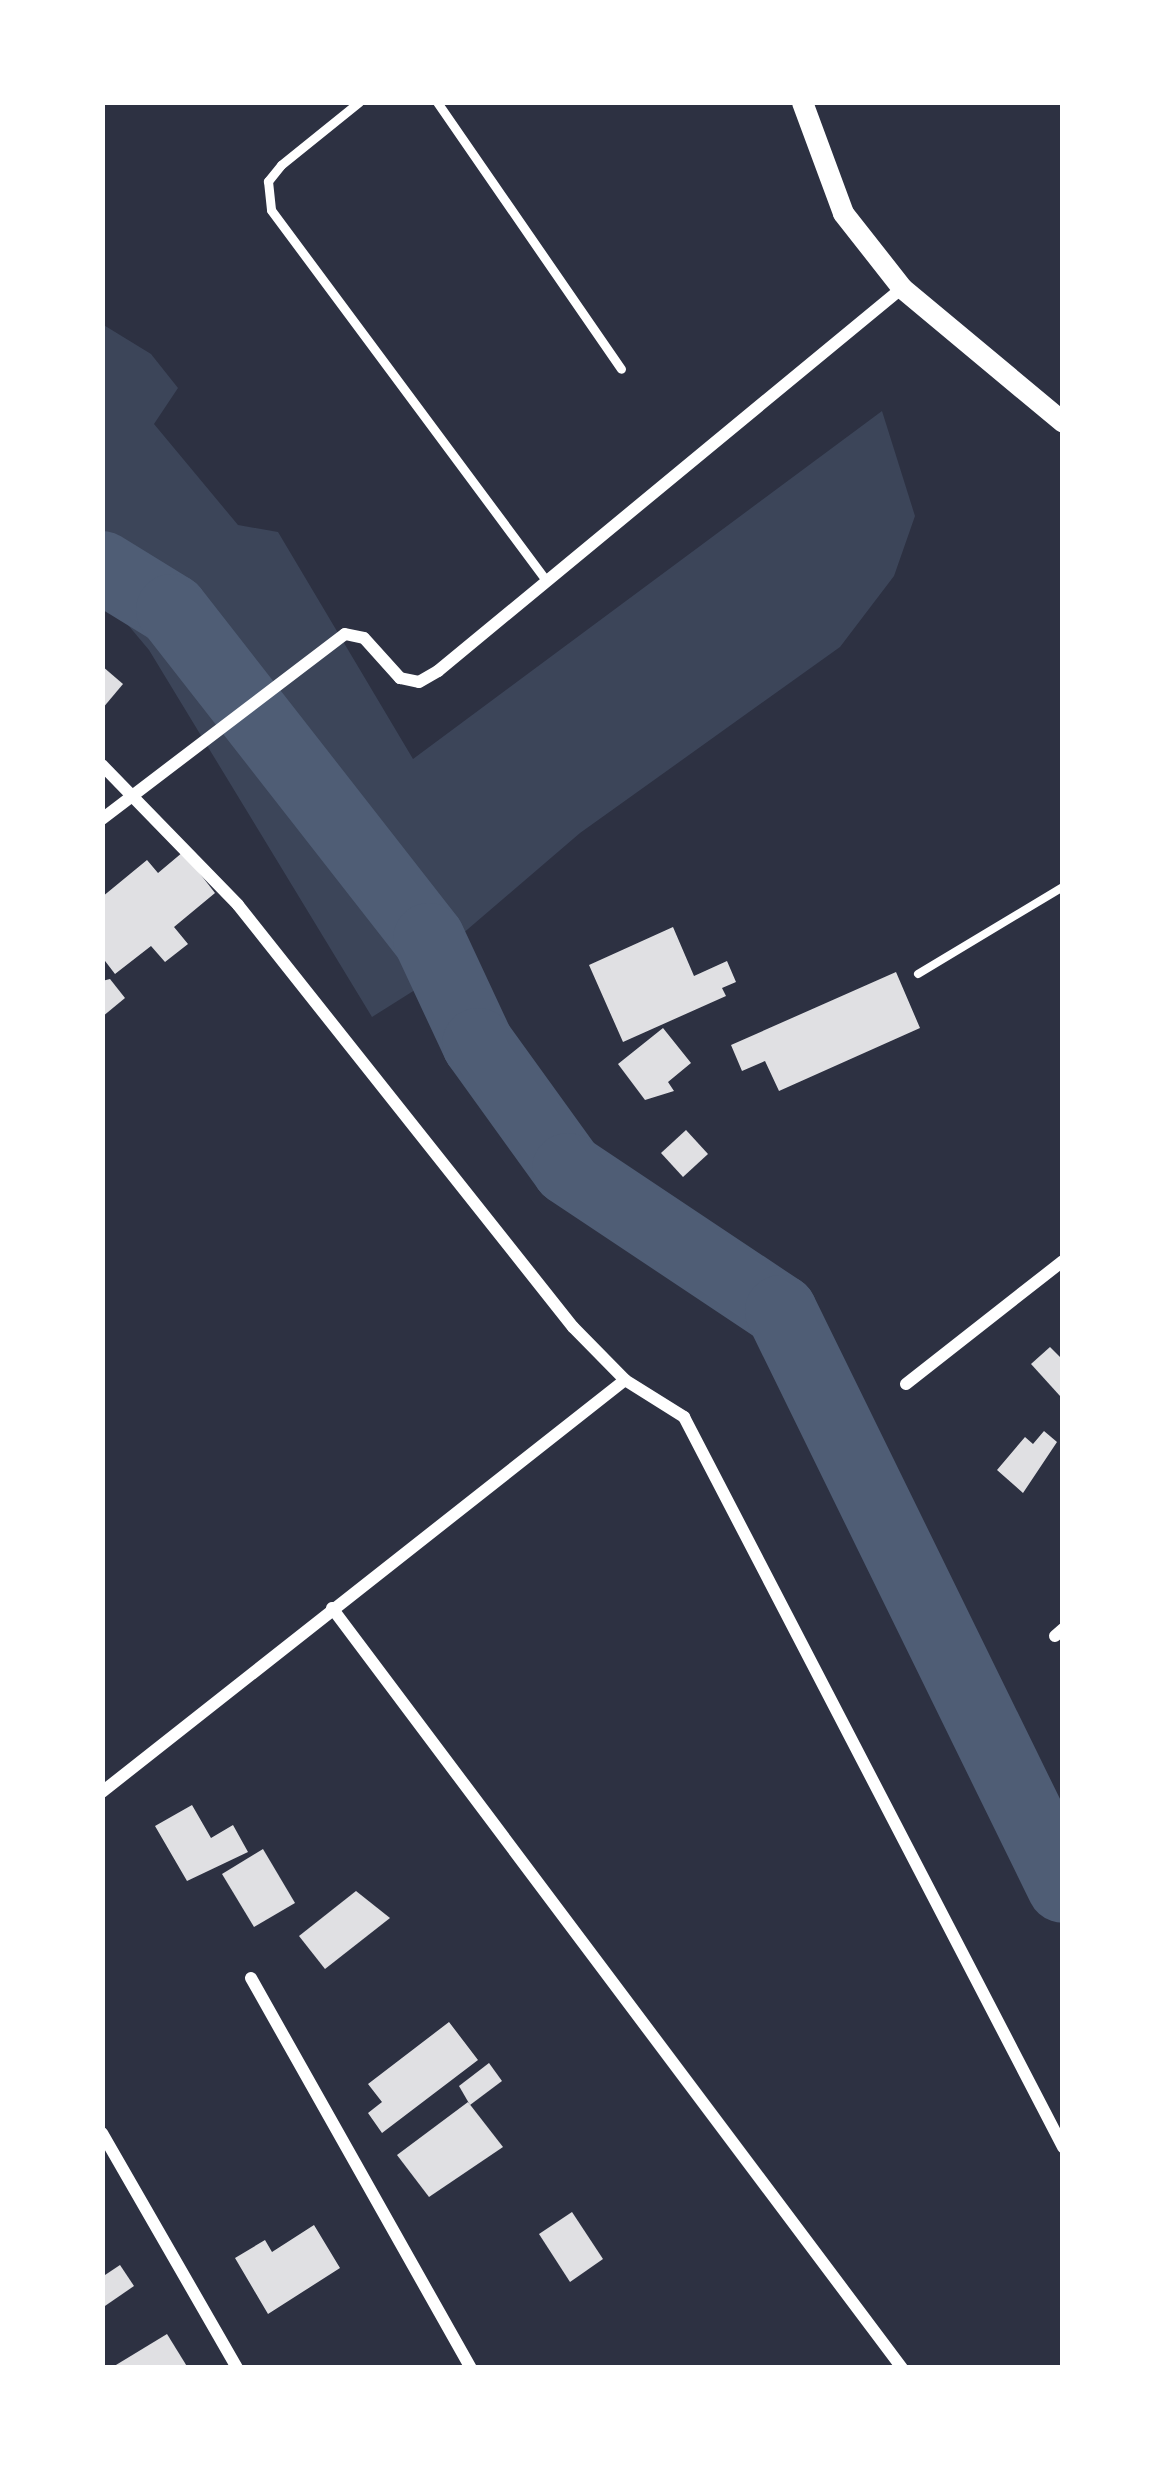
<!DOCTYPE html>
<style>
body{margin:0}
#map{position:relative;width:1165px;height:2470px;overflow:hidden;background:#2d3142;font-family:"Public Sans",sans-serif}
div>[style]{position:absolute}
.green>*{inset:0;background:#3c4559}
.river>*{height:72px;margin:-36px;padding:0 36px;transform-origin:36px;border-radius:36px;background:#4f5d75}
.building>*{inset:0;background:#e0e0e3}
.path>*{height:8px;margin:-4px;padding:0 4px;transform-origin:4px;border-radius:4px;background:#fff}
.service>*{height:9px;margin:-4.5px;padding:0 4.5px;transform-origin:4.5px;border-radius:4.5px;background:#fff}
.minor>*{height:12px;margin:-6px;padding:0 6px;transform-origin:6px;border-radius:6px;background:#fff}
.tertiary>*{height:21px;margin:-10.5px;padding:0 10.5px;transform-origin:10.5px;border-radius:10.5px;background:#fff}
span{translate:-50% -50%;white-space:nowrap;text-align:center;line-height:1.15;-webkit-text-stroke:9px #fff;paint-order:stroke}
.frame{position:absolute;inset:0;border:105px solid #fff;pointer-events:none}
</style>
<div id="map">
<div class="green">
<div style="clip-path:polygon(102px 324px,151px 354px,178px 388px,154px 424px,238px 525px,278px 532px,413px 759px,882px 411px,915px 516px,894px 576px,840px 647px,580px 833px,447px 947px,426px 983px,372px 1017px,149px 650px,102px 594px)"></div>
</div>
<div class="river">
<div style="left:102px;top:567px;width:82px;rotate:31.6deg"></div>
<div style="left:172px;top:610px;width:417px;rotate:52deg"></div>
<div style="left:429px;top:939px;width:116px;rotate:65deg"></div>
<div style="left:478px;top:1044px;width:154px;rotate:54.2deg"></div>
<div style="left:568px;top:1169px;width:256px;rotate:33.7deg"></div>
<div style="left:781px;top:1311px;width:641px;rotate:63.91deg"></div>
</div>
<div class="building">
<div style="clip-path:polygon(102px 666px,123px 684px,102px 709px)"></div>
<div style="clip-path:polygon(183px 852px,215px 893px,174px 927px,188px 944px,165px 962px,151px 946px,115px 974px,102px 957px,102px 897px,147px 860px,158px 873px)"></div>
<div style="clip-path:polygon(673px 927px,694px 976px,727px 961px,736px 982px,722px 988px,726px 996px,623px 1042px,589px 965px)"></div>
<div style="clip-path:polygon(896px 972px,920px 1028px,779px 1091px,765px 1061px,742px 1071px,731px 1045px)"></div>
<div style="clip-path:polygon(110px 979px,125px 998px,102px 1017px,102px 981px)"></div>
<div style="clip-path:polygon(663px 1028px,691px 1063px,668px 1082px,674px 1091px,645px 1100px,618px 1064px)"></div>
<div style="clip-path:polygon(686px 1130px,708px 1154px,683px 1177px,661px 1153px)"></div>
<div style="clip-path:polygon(1050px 1347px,1063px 1360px,1060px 1396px,1031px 1364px)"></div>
<div style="clip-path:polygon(1044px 1431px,1057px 1442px,1023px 1493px,997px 1470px,1025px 1437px,1033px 1444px)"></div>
<div style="clip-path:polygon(192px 1805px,211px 1838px,233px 1825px,248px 1852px,187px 1881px,155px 1826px)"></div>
<div style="clip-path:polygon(263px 1849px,295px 1903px,254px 1927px,222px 1874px)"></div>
<div style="clip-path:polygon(356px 1891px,390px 1918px,325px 1969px,299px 1936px)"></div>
<div style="clip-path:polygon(449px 2022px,478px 2060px,382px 2133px,368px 2113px,382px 2102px,368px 2084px)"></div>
<div style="clip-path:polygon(489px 2063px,502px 2081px,470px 2105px,459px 2086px)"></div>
<div style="clip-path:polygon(468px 2102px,503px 2147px,429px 2197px,397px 2155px)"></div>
<div style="clip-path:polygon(572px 2212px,603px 2259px,570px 2282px,539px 2234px)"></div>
<div style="clip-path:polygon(314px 2225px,340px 2268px,268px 2314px,235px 2258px,265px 2240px,272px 2252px)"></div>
<div style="clip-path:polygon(120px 2265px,134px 2286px,102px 2308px,102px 2277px)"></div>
<div style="clip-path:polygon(167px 2334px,188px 2368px,111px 2368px)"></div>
</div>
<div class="path">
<div style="left:918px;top:974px;width:169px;rotate:-31deg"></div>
</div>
<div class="service">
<div style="left:359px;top:102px;width:100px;rotate:141.1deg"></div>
<div style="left:281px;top:165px;width:21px;rotate:129deg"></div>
<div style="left:268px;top:181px;width:29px;rotate:84deg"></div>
<div style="left:271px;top:210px;width:462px;rotate:53.4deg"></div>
<div style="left:437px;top:102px;width:324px;rotate:55.4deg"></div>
</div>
<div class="minor">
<div style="left:102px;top:765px;width:195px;rotate:45.8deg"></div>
<div style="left:238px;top:905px;width:539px;rotate:51.56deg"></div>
<div style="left:573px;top:1327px;width:74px;rotate:45.5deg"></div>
<div style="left:625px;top:1380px;width:70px;rotate:32.1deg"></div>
<div style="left:684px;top:1417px;width:823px;rotate:62.56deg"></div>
<div style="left:102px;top:819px;width:305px;rotate:-37.3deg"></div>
<div style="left:345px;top:634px;width:19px;rotate:12deg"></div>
<div style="left:364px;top:638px;width:54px;rotate:48deg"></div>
<div style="left:400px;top:678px;width:19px;rotate:12deg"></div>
<div style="left:419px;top:682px;width:22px;rotate:-30deg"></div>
<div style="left:438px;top:671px;width:602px;rotate:-39.54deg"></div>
<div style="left:906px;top:1384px;width:199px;rotate:-38.1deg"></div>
<div style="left:332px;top:1608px;width:950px;rotate:53.13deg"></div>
<div style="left:1055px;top:1636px;width:11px;rotate:-41deg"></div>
<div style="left:102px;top:1792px;width:666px;rotate:-38.23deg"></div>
<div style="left:251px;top:1978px;width:448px;rotate:60.6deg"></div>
<div style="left:102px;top:2133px;width:271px;rotate:60.1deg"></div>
</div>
<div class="tertiary">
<div style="left:802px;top:102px;width:118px;rotate:69.7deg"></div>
<div style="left:843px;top:213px;width:95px;rotate:51.8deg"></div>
<div style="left:902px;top:288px;width:209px;rotate:39.8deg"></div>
</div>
<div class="frame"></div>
</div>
